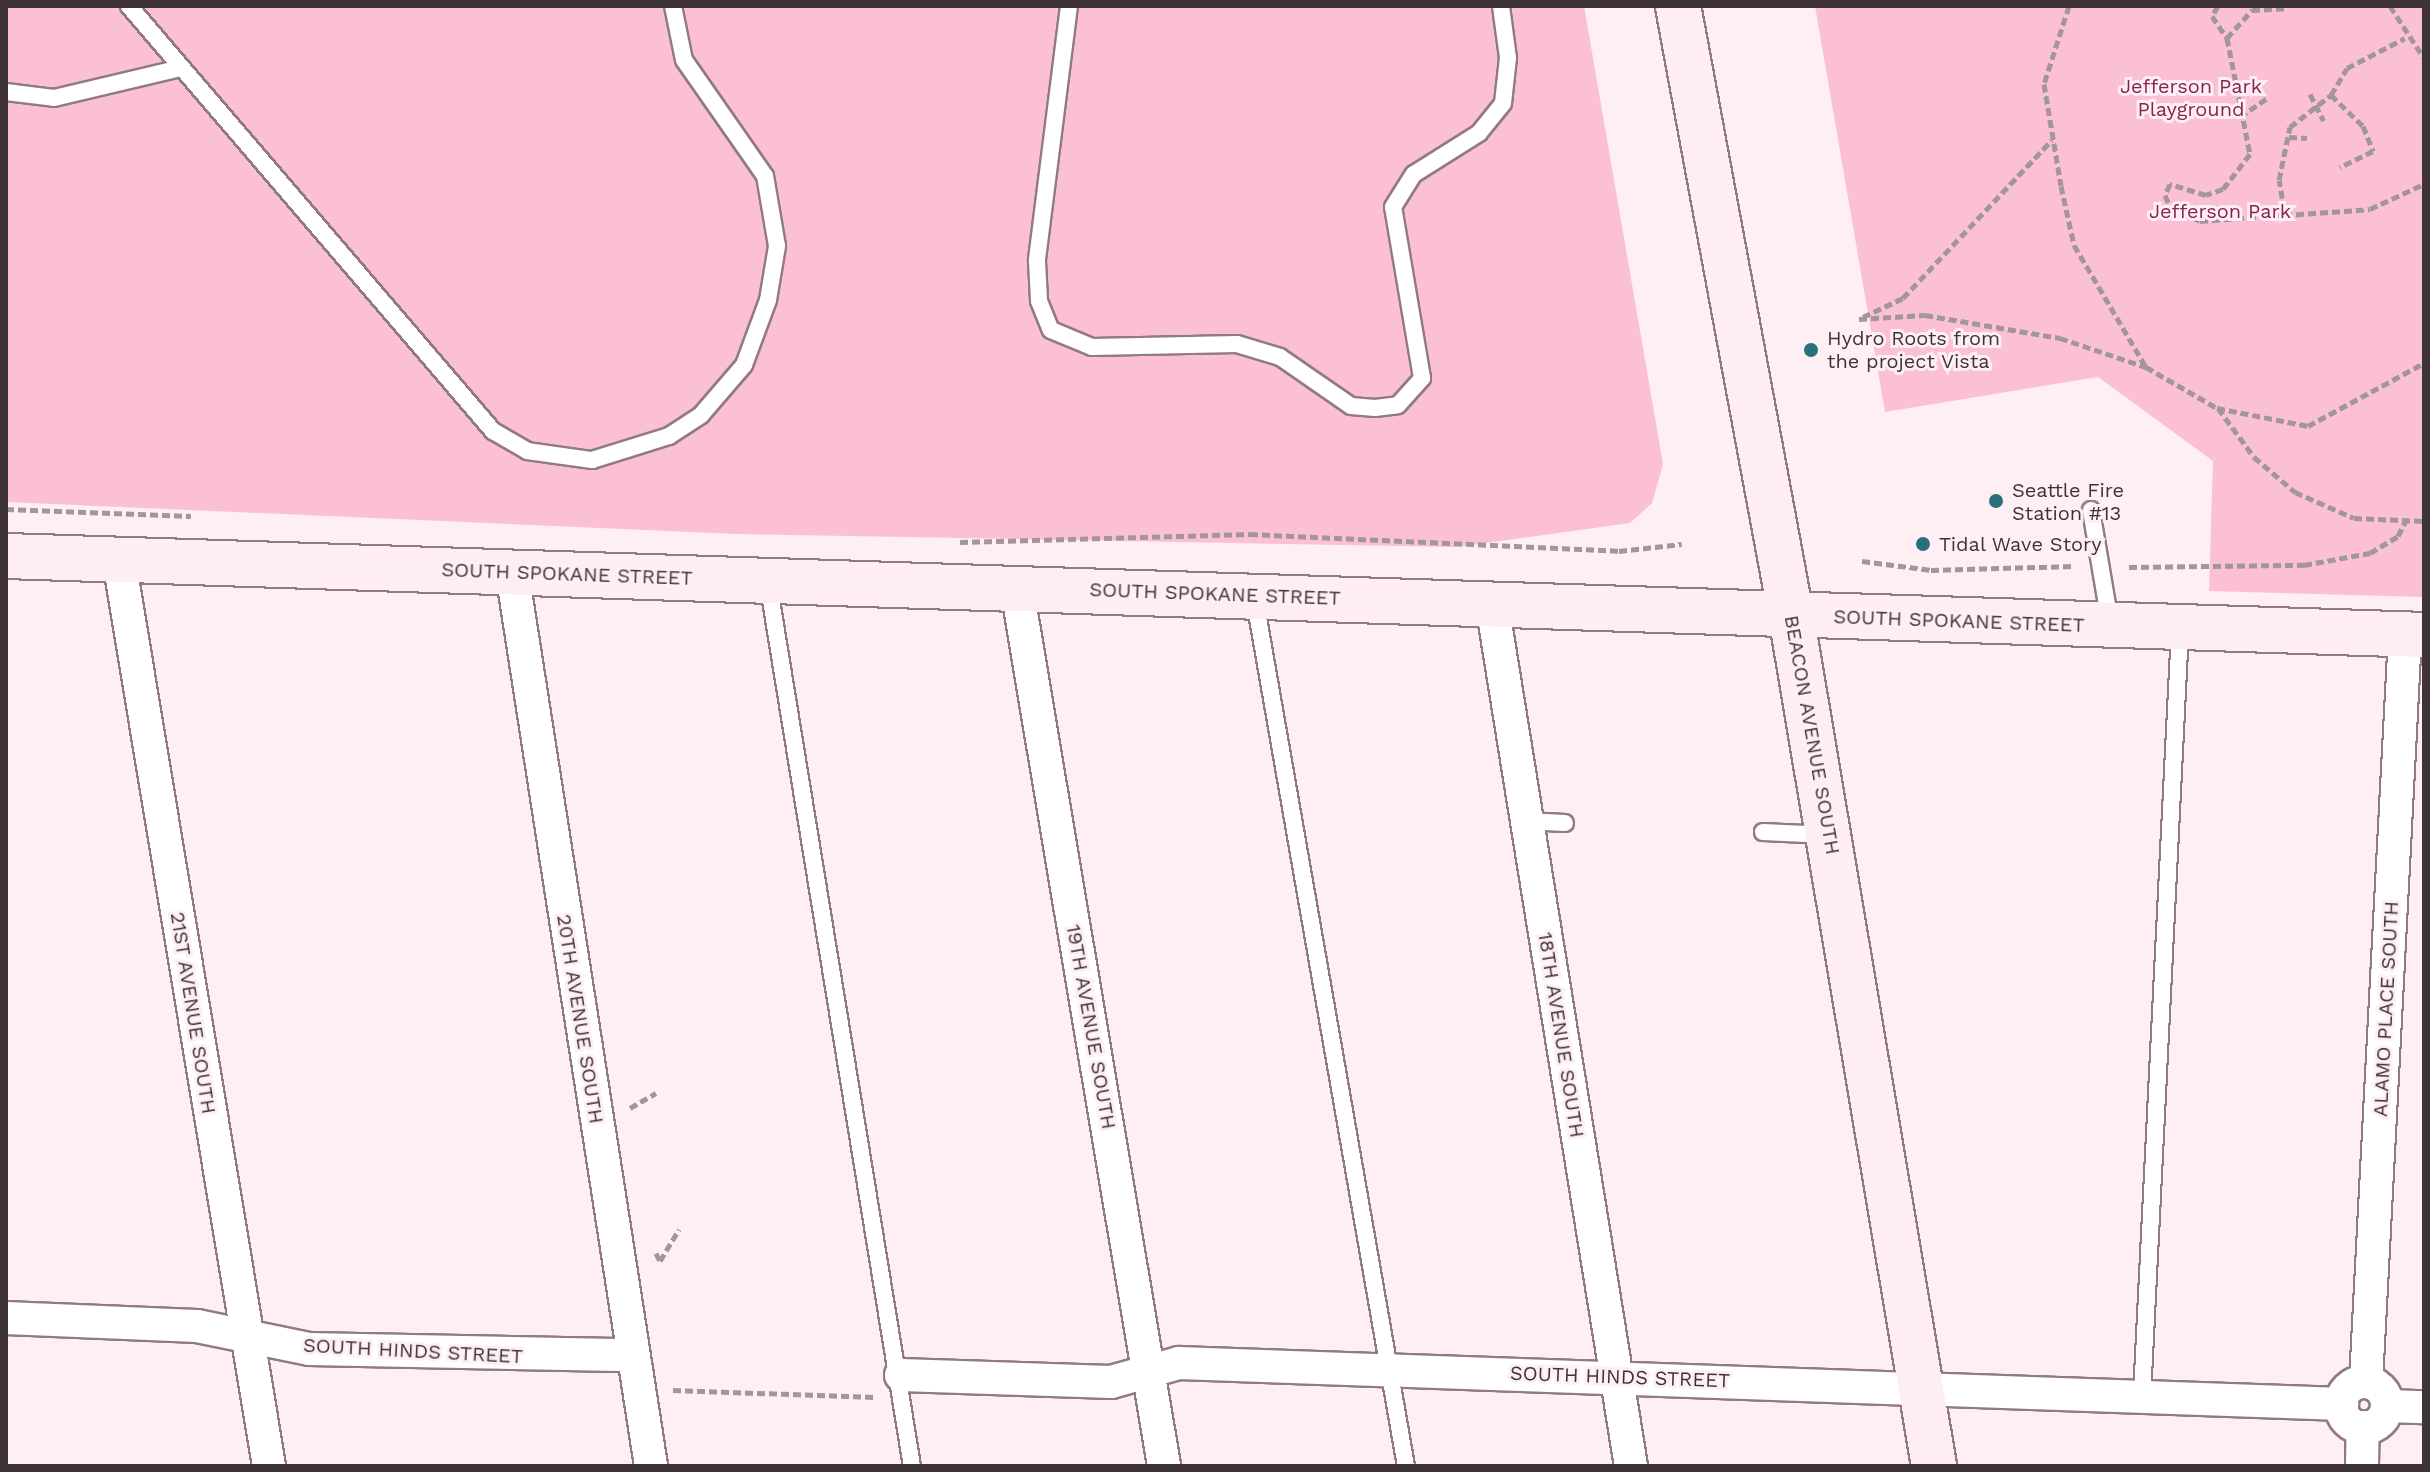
<!DOCTYPE html>
<style>
body{margin:0}
#map{position:relative;width:2430px;height:1472px;overflow:hidden;background:#feeff4;font-family:"Work Sans",sans-serif}
div>[style]{position:absolute}
.green>*{inset:0;background:#fcc0d5}
.path>*{height:5px;margin-top:-2.5px;transform-origin:0;background:repeating-linear-gradient(90deg,#a3969a 0 8px,transparent 0 12px)}
.roads{filter:drop-shadow(2px 0 #917a82) drop-shadow(-2px 0 #917a82) drop-shadow(0 2px #917a82) drop-shadow(0 -2px #917a82)}
.lane>*{height:16px;margin:-8px;padding:0 8px;transform-origin:8px;border-radius:8px;background:#fff}
.street>*{height:32px;margin:-16px;padding:0 16px;transform-origin:16px;border-radius:16px;background:#fff}
.street>.ring{margin:-16px;padding:0;box-sizing:content-box;background:none;border:32px solid #fff;border-radius:50%}
.secondary>*{height:44px;margin:-22px;padding:0 22px;transform-origin:22px;border-radius:22px;background:#feedf3}
.dots>*{width:22px;height:22px;translate:-50% -50%;box-sizing:border-box;border:4px solid #feeff4;border-radius:50%}
span{translate:-50% -50%;white-space:nowrap;text-align:center;line-height:1.15;-webkit-text-stroke:6px #feeff4;paint-order:stroke}
.park-label{font-size:20px;color:#862352}
.poi-label{font-size:20px;color:#3e3437}
.left{translate:0 -50%;text-align:left}
.street-label{font-size:20px;color:#3e3437}
.frame{position:absolute;inset:0;border:8px solid #3e3437;pointer-events:none}
</style>
<div id="map">
<div class="green">
<div style="clip-path:polygon(6px 6px,1584px 6px,1663px 464px,1652px 503px,1630px 523px,1457px 547px,736px 534px,6px 502px)"></div>
<div style="clip-path:polygon(1815px 6px,2424px 6px,2424px 597px,2209px 591px,2213px 461px,2098px 377px,1885px 412px)"></div>
</div>
<div class="path">
<div style="left:2069px;top:6px;width:82px;rotate:107.8deg"></div>
<div style="left:2044px;top:84px;width:103px;rotate:80.5deg"></div>
<div style="left:2061px;top:186px;width:60px;rotate:77.6deg"></div>
<div style="left:2074px;top:245px;width:142px;rotate:59.5deg"></div>
<div style="left:2146px;top:367px;width:82px;rotate:30deg"></div>
<div style="left:2217px;top:408px;width:93px;rotate:11.2deg"></div>
<div style="left:2308px;top:426px;width:132px;rotate:-28.5deg"></div>
<div style="left:2218px;top:6px;width:12px;rotate:121deg"></div>
<div style="left:2212px;top:16px;width:27px;rotate:56deg"></div>
<div style="left:2227px;top:38px;width:118px;rotate:78.8deg"></div>
<div style="left:2250px;top:154px;width:44px;rotate:127.6deg"></div>
<div style="left:2223px;top:189px;width:18px;rotate:161deg"></div>
<div style="left:2206px;top:195px;width:38px;rotate:-163deg"></div>
<div style="left:2170px;top:184px;width:12px;rotate:114deg"></div>
<div style="left:2165px;top:195px;width:15px;rotate:67deg"></div>
<div style="left:2171px;top:209px;width:31px;rotate:22deg"></div>
<div style="left:2200px;top:221px;width:170px;rotate:-4deg"></div>
<div style="left:2370px;top:209px;width:60px;rotate:-24.8deg"></div>
<div style="left:2390px;top:6px;width:62px;rotate:56.8deg"></div>
<div style="left:2227px;top:38px;width:38px;rotate:-48deg"></div>
<div style="left:2252px;top:10px;width:35px;rotate:-3deg"></div>
<div style="left:2310px;top:94px;width:30px;rotate:63deg"></div>
<div style="left:2331px;top:95px;width:45px;rotate:44.1deg"></div>
<div style="left:2363px;top:126px;width:27px;rotate:68deg"></div>
<div style="left:2373px;top:151px;width:37px;rotate:154deg"></div>
<div style="left:2240px;top:117px;width:35px;rotate:-35deg"></div>
<div style="left:2289px;top:137px;width:18px;rotate:3deg"></div>
<div style="left:2284px;top:210px;width:30px;rotate:-99deg"></div>
<div style="left:2279px;top:180px;width:54px;rotate:-78.3deg"></div>
<div style="left:2290px;top:127px;width:52px;rotate:-38deg"></div>
<div style="left:2331px;top:95px;width:31px;rotate:-59deg"></div>
<div style="left:2347px;top:68px;width:65px;rotate:-27.3deg"></div>
<div style="left:1863px;top:317px;width:44px;rotate:-25.4deg"></div>
<div style="left:1903px;top:298px;width:217px;rotate:-46.7deg"></div>
<div style="left:1859px;top:319px;width:66px;rotate:-3.5deg"></div>
<div style="left:1925px;top:315px;width:137px;rotate:9.7deg"></div>
<div style="left:2060px;top:338px;width:91px;rotate:18.6deg"></div>
<div style="left:2218px;top:408px;width:61px;rotate:53.7deg"></div>
<div style="left:2254px;top:457px;width:54px;rotate:40.5deg"></div>
<div style="left:2295px;top:492px;width:64px;rotate:23.8deg"></div>
<div style="left:2354px;top:518px;width:70px;rotate:2.5deg"></div>
<div style="left:6px;top:509px;width:185px;rotate:2.2deg"></div>
<div style="left:960px;top:542px;width:290px;rotate:-1.6deg"></div>
<div style="left:1250px;top:534px;width:369px;rotate:2.6deg"></div>
<div style="left:1619px;top:551px;width:63px;rotate:-6.3deg"></div>
<div style="left:1862px;top:561px;width:70px;rotate:7.4deg"></div>
<div style="left:1931px;top:570px;width:144px;rotate:-1.6deg"></div>
<div style="left:2129px;top:567px;width:175px;rotate:-0.7deg"></div>
<div style="left:2304px;top:565px;width:67px;rotate:-10.3deg"></div>
<div style="left:2370px;top:553px;width:33px;rotate:-31deg"></div>
<div style="left:2398px;top:536px;width:16px;rotate:-63deg"></div>
<div style="left:630px;top:1108px;width:30px;rotate:-30deg"></div>
<div style="left:656px;top:1253px;width:9px;rotate:63deg"></div>
<div style="left:660px;top:1261px;width:37px;rotate:-59deg"></div>
<div style="left:673px;top:1390px;width:202px;rotate:2deg"></div>
</div>
<div class="roads">
<div class="lane">
<div style="left:129px;top:6px;width:560px;rotate:49.42deg"></div>
<div style="left:493px;top:431px;width:39px;rotate:30deg"></div>
<div style="left:527px;top:451px;width:66px;rotate:7.9deg"></div>
<div style="left:592px;top:460px;width:81px;rotate:-17.3deg"></div>
<div style="left:669px;top:436px;width:38px;rotate:-33deg"></div>
<div style="left:701px;top:415px;width:66px;rotate:-49.3deg"></div>
<div style="left:744px;top:365px;width:69px;rotate:-69.7deg"></div>
<div style="left:768px;top:300px;width:55px;rotate:-80.5deg"></div>
<div style="left:777px;top:246px;width:71px;rotate:-99.7deg"></div>
<div style="left:765px;top:176px;width:141px;rotate:-124.9deg"></div>
<div style="left:684px;top:60px;width:55px;rotate:-101.5deg"></div>
<div style="left:1069px;top:6px;width:257px;rotate:97.2deg"></div>
<div style="left:1037px;top:261px;width:40px;rotate:87.1deg"></div>
<div style="left:1039px;top:301px;width:31px;rotate:68deg"></div>
<div style="left:1051px;top:330px;width:44px;rotate:22.5deg"></div>
<div style="left:1092px;top:347px;width:145px;rotate:-1.2deg"></div>
<div style="left:1237px;top:344px;width:45px;rotate:16.8deg"></div>
<div style="left:1280px;top:357px;width:86px;rotate:34.6deg"></div>
<div style="left:1351px;top:406px;width:24px;rotate:5deg"></div>
<div style="left:1375px;top:408px;width:23px;rotate:-7deg"></div>
<div style="left:1398px;top:405px;width:36px;rotate:-48deg"></div>
<div style="left:1422px;top:378px;width:173px;rotate:-99.6deg"></div>
<div style="left:1393px;top:207px;width:39px;rotate:-58deg"></div>
<div style="left:1414px;top:174px;width:77px;rotate:-32.2deg"></div>
<div style="left:1479px;top:133px;width:38px;rotate:-51deg"></div>
<div style="left:1503px;top:103px;width:45px;rotate:-83.7deg"></div>
<div style="left:1508px;top:58px;width:52px;rotate:-97.7deg"></div>
<div style="left:6px;top:92px;width:48px;rotate:7.1deg"></div>
<div style="left:54px;top:98px;width:126px;rotate:-13.3deg"></div>
<div style="left:2091px;top:510px;width:114px;rotate:80.4deg"></div>
<div style="left:768px;top:582px;width:896px;rotate:80.75deg"></div>
<div style="left:1255px;top:601px;width:878px;rotate:80.1deg"></div>
<div style="left:1526px;top:821px;width:39px;rotate:3deg"></div>
<div style="left:1763px;top:832px;width:64px;rotate:2.7deg"></div>
<div style="left:2142px;top:1396px;width:767px;rotate:-87.16deg"></div>
</div>
<div class="street">
<div style="left:119px;top:560px;width:918px;rotate:80.6deg"></div>
<div style="left:512px;top:572px;width:905px;rotate:81.16deg"></div>
<div style="left:1017px;top:589px;width:889px;rotate:80.48deg"></div>
<div style="left:1492px;top:604px;width:873px;rotate:80.84deg"></div>
<div style="left:6px;top:1318px;width:191px;rotate:2.4deg"></div>
<div style="left:197px;top:1326px;width:114px;rotate:11.6deg"></div>
<div style="left:309px;top:1349px;width:322px;rotate:1.1deg"></div>
<div style="left:901px;top:1375px;width:210px;rotate:1.9deg"></div>
<div style="left:1111px;top:1382px;width:71px;rotate:-15.6deg"></div>
<div style="left:1179px;top:1363px;width:1164px;rotate:2.02deg"></div>
<div style="left:2366px;top:1382px;width:748px;rotate:-87.01deg"></div>
<div class="ring" style="left:2341px;top:1382px;width:14px;height:14px"></div>
<div style="left:2387px;top:1406px;width:37px;rotate:2deg"></div>
<div style="left:2362px;top:1466px;width:39px;rotate:-89deg"></div>
</div>
<div class="secondary">
<div style="left:1678px;top:6px;width:619px;rotate:79.49deg"></div>
<div style="left:1791px;top:615px;width:863px;rotate:80.46deg"></div>
<div style="left:6px;top:556px;width:2419px;rotate:1.87deg"></div>
</div>
</div>
<div class="dots">
<div style="left:1811px;top:350px;background:#28717a"></div>
<div style="left:1996px;top:501px;background:#28717a"></div>
<div style="left:1923px;top:544px;background:#28717a"></div>
</div>
<div class="park-label">
<span style="left:2191px;top:98px">Jefferson Park<br>Playground</span>
<span style="left:2220px;top:211px">Jefferson Park</span>
</div>
<div class="poi-label">
<span class="left" style="left:1827px;top:350px">Hydro Roots from<br>the project Vista</span>
<span class="left" style="left:2012px;top:502px">Seattle Fire<br>Station #13</span>
<span class="left" style="left:1939px;top:544px">Tidal Wave Story</span>
</div>
<div class="street-label">
<span style="left:567px;top:574px;rotate:2deg">SOUTH SPOKANE STREET</span>
<span style="left:1215px;top:594px;rotate:2deg">SOUTH SPOKANE STREET</span>
<span style="left:1959px;top:621px;rotate:2deg">SOUTH SPOKANE STREET</span>
<span style="left:1812px;top:735px;rotate:80deg">BEACON AVENUE SOUTH</span>
<span style="left:2386px;top:1009px;rotate:-87deg">ALAMO PLACE SOUTH</span>
<span style="left:193px;top:1013px;rotate:81deg">21ST AVENUE SOUTH</span>
<span style="left:580px;top:1019px;rotate:81deg">20TH AVENUE SOUTH</span>
<span style="left:1091px;top:1027px;rotate:80deg">19TH AVENUE SOUTH</span>
<span style="left:1561px;top:1035px;rotate:81deg">18TH AVENUE SOUTH</span>
<span style="left:413px;top:1351px;rotate:3deg">SOUTH HINDS STREET</span>
<span style="left:1620px;top:1377px;rotate:2deg">SOUTH HINDS STREET</span>
</div>
<div class="frame"></div>
</div>
